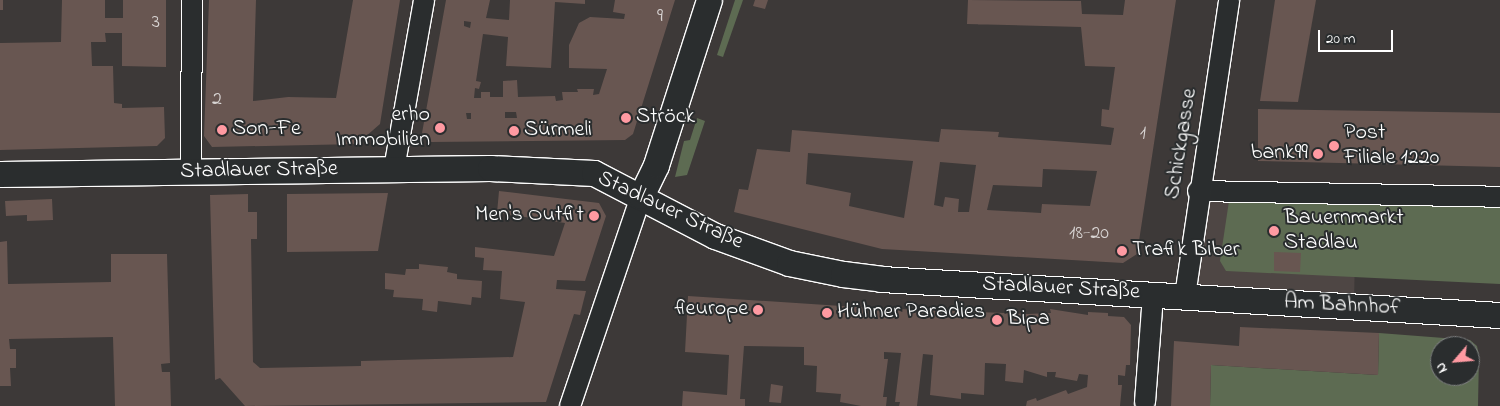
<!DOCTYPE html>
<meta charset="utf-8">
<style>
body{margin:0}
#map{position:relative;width:1500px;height:406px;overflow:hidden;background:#3d3938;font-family:"Indie Flower",sans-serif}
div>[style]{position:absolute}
.built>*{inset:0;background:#4e4644}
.green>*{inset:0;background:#5d6b52}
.building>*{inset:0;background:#685651}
.roads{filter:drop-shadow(1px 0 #fff) drop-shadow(-1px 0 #fff) drop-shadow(0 1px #fff) drop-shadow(0 -1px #fff)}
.minor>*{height:20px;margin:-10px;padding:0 10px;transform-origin:10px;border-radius:10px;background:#2a2d2e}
.tertiary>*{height:25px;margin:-12.5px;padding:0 12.5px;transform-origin:12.5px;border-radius:12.5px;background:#2a2d2e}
.dots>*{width:14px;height:14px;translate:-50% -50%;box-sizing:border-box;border:2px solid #2a2d2e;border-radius:50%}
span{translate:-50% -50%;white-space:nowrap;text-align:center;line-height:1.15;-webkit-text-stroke:4px #2a2d2e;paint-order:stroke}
.number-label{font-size:20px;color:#d9d5d4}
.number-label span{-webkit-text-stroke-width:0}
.poi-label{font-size:22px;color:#fff}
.right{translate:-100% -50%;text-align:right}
.left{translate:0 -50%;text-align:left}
.street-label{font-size:22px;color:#fff}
.north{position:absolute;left:1430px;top:336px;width:50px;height:50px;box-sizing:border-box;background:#2a2d2e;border:1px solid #7f8182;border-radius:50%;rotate:243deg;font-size:14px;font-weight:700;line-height:20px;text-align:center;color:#fff}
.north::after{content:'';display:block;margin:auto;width:18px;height:22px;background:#ff9aa2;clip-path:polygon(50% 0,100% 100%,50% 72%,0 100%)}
.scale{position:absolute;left:1318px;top:30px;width:75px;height:22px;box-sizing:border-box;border:2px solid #fff;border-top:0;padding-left:6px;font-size:15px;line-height:18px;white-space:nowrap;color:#fff;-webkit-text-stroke:4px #2a2d2e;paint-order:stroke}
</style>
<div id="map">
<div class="built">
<div style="clip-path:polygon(1198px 191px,1356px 194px,1354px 306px,1185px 296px)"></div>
</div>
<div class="green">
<div style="clip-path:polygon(735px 0,743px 0,723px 57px,717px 55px)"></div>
<div style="clip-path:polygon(697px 118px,705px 121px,687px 175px,675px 177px,684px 141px,690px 140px)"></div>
<div style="clip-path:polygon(1229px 201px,1500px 206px,1500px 284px,1226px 271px,1220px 261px)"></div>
<div style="clip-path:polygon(evenodd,1379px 333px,1470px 340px,1477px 346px,1479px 355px,1478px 406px,1210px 406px,1211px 365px,1378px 375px,1379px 333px,1440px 346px,1470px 346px,1470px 376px,1440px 376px,1440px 346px)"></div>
</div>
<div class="building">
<div style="clip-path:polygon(0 0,3px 0,3px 10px,0 10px)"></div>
<div style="clip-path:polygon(62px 0,105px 0,105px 18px,123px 18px,123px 0,166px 0,166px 67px,122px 66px,122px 33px,105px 33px,106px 42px,91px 42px,92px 66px,113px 66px,114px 103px,122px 104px,122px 108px,164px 107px,165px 138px,157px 146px,0 150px,0 43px,61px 42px)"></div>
<div style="clip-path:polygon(209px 0,256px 0,253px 101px,288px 97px,336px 98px,353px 0,400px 0,380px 124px,357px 144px,212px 147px,204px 136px)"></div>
<div style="clip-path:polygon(evenodd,446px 0,490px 0,486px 18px,509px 20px,510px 0,585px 0,585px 4px,555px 2px,551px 68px,506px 66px,508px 37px,483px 34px,476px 81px,481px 82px,479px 89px,475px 88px,474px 98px,481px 98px,481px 92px,490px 92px,490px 97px,503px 97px,503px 81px,517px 80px,518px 97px,555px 96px,556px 101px,563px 100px,562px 92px,578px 92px,577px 89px,594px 89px,593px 95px,599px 94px,607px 69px,569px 68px,569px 45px,579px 23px,590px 17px,624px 19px,625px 14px,613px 12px,615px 0,675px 0,633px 134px,625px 140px,430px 142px,422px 133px,446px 0,464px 21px,471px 22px,470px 28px,464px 26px,464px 21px,446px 0,505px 112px,516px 112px,517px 118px,505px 118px,505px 112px,446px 0,466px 113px,471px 113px,471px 119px,467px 119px,466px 113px)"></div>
<div style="clip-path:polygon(755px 0,768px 0,765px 9px,753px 6px)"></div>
<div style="clip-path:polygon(evenodd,968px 0,1081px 1px,1082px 14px,1123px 15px,1125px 0,1176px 0,1137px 254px,1123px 263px,882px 249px,734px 212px,739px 189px,748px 190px,757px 149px,790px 152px,792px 130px,939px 142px,941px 129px,999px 132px,998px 137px,1111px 145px,1114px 128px,1101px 126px,1102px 109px,1109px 110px,1115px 67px,1085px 66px,1081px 27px,967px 24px,968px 0,808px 153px,913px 161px,904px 218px,849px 206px,851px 193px,806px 184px,808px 153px,968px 0,940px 162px,976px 165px,969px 212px,958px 212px,959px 199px,945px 197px,943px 207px,934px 205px,940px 162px,968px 0,1043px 169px,1097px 171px,1090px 206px,1042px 204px,1041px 213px,987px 210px,993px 185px,1042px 187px,1043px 169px)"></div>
<div style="clip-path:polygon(1275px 0,1316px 0,1298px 102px,1260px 101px)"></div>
<div style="clip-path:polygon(1258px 109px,1500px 113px,1500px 167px,1258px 161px)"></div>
<div style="clip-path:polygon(499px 191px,599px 203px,606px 216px,585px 281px,557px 280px,556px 289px,586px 291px,580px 315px,574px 314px,546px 402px,245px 406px,220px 378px,215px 380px,210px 195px,248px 194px,248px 212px,257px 212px,257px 239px,251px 239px,253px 362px,260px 368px,361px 366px,361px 361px,513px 357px,525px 302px,500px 299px,502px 271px,483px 270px,484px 258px,475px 257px,475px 247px,554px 256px,565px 223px,497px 213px)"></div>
<div style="clip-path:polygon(388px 193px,378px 251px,287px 252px,287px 194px)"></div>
<div style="clip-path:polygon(52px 199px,53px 220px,27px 221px,27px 215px,6px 216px,5px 201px)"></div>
<div style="clip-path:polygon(7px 241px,8px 284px,111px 282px,111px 254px,167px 254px,170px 363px,161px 364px,162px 372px,170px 372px,171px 406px,115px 406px,113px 337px,9px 339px,10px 349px,16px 349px,16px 368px,10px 368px,11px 386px,0 386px,0 242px)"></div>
<div style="clip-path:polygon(1274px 252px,1301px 253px,1300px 272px,1274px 271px)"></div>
<div style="clip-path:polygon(419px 264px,448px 267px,447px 272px,457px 274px,457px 279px,482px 281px,481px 298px,472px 297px,471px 305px,438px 301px,437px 312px,422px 310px,423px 299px,393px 297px,394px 290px,385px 289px,385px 273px,405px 275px,406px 269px,419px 269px)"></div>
<div style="clip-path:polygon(688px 296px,872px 308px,1028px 314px,1051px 313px,1050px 309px,1088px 315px,1088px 312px,1108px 313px,1108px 316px,1124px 317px,1131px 325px,1130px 365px,1126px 365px,1125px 376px,1118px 375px,1118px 385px,1122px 385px,1120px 406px,1026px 406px,1027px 401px,1036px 398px,1037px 401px,1066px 390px,1068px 394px,1087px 387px,1088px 375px,1079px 374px,1077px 381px,1055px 377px,1056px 372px,1047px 372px,1047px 377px,1024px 370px,1023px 383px,1005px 381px,1006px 364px,985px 363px,984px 395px,961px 393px,961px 399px,930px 395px,933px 355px,923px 354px,917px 406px,899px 406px,900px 402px,895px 402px,901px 353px,884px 352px,884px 359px,888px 359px,883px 397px,887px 397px,886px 406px,861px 406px,840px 402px,841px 394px,816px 392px,817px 366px,804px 365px,804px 347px,744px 346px,740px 399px,745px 399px,745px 406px,682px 406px,683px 391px,727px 395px,729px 355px,685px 352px)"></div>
<div style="clip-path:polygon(1240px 327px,1379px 333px,1378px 375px,1211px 365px,1210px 406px,1171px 406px,1174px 341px,1239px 346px)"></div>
<div style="clip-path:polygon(771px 384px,783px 386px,781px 403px,769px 402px)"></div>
</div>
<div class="roads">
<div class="minor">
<div style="left:394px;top:169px;width:172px;rotate:-79.9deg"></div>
<div style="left:191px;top:172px;width:172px;rotate:-89.7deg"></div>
<div style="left:1198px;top:191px;width:302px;rotate:1.1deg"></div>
<div style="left:1185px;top:296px;width:299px;rotate:-81.5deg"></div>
<div style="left:1145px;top:402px;width:107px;rotate:-85.7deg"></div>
<div style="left:570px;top:406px;width:222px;rotate:-71.3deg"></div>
</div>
<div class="tertiary">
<div style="left:0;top:174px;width:490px;rotate:-0.7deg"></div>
<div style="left:490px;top:168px;width:104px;rotate:2.8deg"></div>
<div style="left:594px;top:173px;width:136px;rotate:27.5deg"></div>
<div style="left:715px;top:236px;width:79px;rotate:20deg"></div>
<div style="left:789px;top:263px;width:55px;rotate:11.5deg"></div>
<div style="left:843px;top:274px;width:38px;rotate:7deg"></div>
<div style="left:881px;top:279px;width:620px;rotate:3.33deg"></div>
<div style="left:641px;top:196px;width:34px;rotate:-64deg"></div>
<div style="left:656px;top:165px;width:173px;rotate:-72.2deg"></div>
</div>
</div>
<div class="dots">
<div style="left:626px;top:118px;background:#ff9aa2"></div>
<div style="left:440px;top:128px;background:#ff9aa2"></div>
<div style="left:222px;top:130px;background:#ff9aa2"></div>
<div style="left:514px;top:131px;background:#ff9aa2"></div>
<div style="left:1334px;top:146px;background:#ff9aa2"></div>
<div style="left:1318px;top:154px;background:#ff9aa2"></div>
<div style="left:594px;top:216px;background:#ff9aa2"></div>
<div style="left:1274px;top:231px;background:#ff9aa2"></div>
<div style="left:1122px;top:251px;background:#ff9aa2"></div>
<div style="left:758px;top:310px;background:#ff9aa2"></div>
<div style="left:827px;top:313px;background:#ff9aa2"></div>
<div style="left:997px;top:320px;background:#ff9aa2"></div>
</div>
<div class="number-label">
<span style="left:660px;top:16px">9</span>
<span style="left:156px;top:22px">3</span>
<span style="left:217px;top:99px">2</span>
<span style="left:1143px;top:133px">1</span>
<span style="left:1089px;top:233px">18-20</span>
</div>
<div class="poi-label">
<span class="right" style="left:430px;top:128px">erho<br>Immobilien</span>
<span class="left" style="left:636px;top:118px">Ströck</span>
<span class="left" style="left:232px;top:130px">Son-Fe</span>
<span class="left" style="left:524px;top:131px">Sürmeli</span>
<span class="left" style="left:1344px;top:146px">Post<br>Filiale 1220</span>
<span class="right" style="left:1308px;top:154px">bank99</span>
<span class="right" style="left:584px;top:216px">Men's Outfit</span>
<span class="left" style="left:1284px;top:231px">Bauernmarkt<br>Stadlau</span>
<span class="left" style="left:1132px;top:251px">Trafik Biber</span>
<span class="right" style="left:748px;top:310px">fleurope</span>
<span class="left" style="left:837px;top:313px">Hühner Paradies</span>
<span class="left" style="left:1007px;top:320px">Bipa</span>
</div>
<div class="street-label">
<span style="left:1182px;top:144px;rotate:-81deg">Schickgasse</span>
<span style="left:259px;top:171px;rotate:-1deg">Stadlauer Straße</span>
<span style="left:670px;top:211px;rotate:25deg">Stadlauer Straße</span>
<span style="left:1061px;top:289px;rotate:3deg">Stadlauer Straße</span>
<span style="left:1342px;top:306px;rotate:3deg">Am Bahnhof</span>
</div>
<div class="north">N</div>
<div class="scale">20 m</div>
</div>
